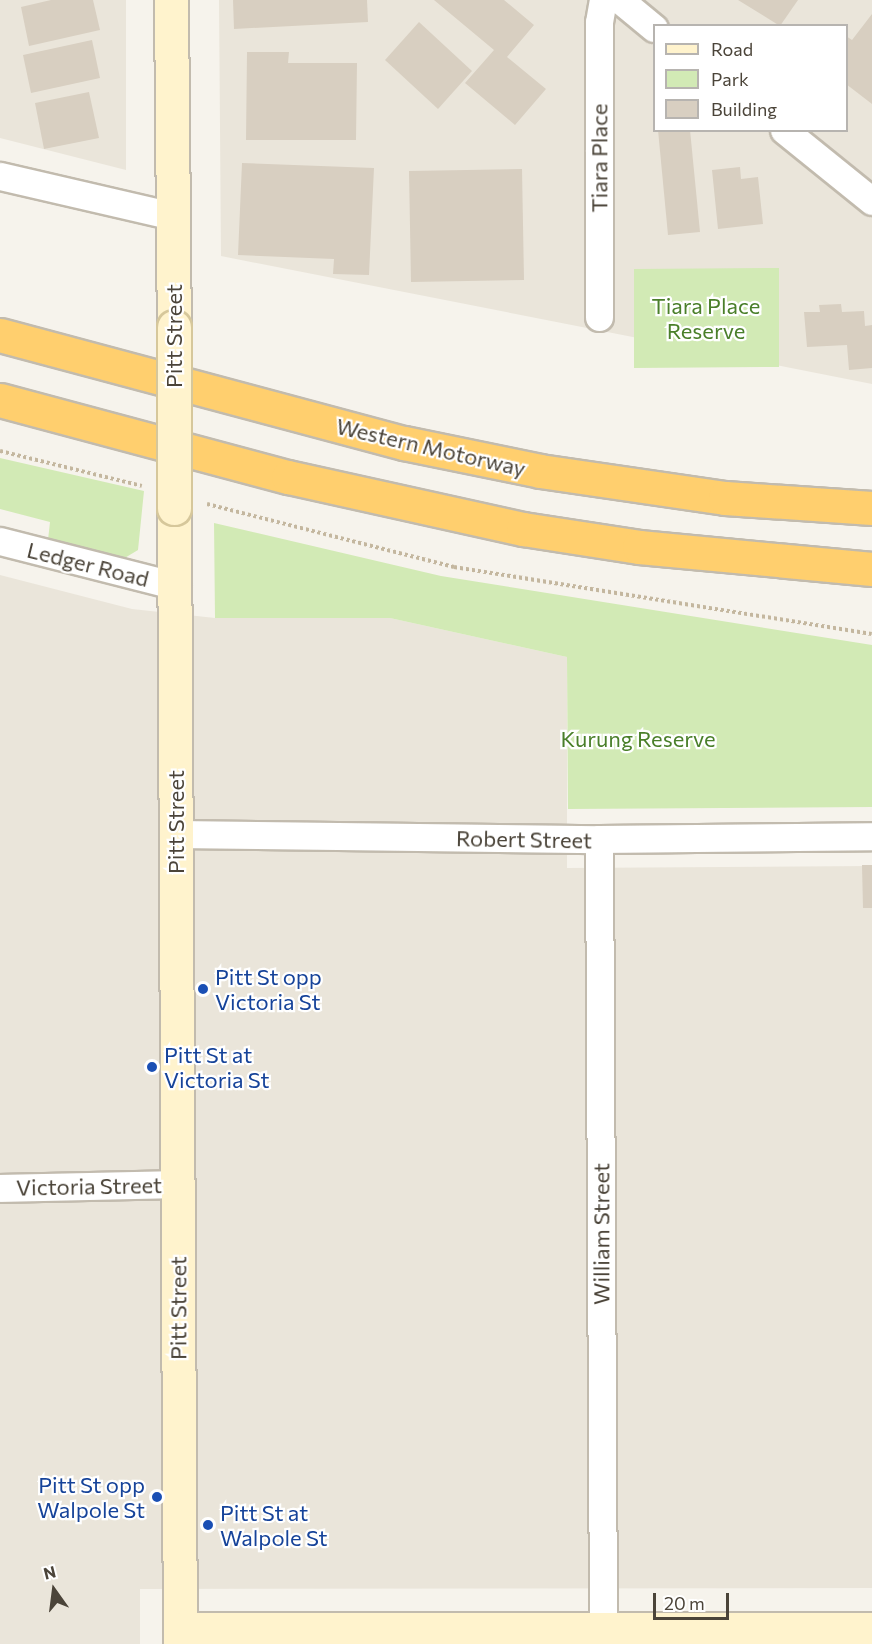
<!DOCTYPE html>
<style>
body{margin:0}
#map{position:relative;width:872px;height:1644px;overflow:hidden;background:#f6f3ec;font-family:Commissioner,sans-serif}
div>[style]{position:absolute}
.residential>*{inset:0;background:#eae5da}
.green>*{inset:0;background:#d2eab5}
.building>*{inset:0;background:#d8cfc1}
.path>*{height:4px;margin-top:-2px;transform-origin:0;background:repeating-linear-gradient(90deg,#c4b79f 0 3px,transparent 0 6px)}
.roads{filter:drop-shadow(2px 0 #c2bbae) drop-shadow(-2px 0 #c2bbae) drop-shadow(0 2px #c2bbae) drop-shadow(0 -2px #c2bbae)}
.street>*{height:27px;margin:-13.5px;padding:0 13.5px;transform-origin:13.5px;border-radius:13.5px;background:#fff}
.secondary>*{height:33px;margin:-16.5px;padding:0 16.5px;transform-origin:16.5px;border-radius:16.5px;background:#fff3cd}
.highway>*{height:33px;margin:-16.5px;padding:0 16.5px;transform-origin:16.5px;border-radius:16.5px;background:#ffcf6e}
.bridges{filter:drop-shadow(2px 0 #d6c79b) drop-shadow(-2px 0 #d6c79b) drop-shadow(0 2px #d6c79b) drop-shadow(0 -2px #d6c79b)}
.secondary-bridge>*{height:33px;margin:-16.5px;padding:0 16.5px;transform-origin:16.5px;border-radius:16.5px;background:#fff3cd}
.dots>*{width:16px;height:16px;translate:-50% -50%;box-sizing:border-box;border:3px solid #fff;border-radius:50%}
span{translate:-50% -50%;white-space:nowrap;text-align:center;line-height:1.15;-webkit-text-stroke:4.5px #fff;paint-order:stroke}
.street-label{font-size:22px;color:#4b4439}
.park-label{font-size:22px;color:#4a7f2a}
.transit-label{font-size:22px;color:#164399}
.left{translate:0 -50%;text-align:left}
.right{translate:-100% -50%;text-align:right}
.legend{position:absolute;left:653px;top:24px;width:195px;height:108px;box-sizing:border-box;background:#fff;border:2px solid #b7b4b0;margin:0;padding:8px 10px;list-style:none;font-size:18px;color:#4b4439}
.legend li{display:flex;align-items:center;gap:12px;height:30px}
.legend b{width:30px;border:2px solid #b7b4b0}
.north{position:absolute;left:24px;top:1560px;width:60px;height:60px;-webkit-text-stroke:4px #fff;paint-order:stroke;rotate:346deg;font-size:16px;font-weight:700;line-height:24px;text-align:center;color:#4b4439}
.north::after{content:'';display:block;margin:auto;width:21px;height:27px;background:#4b4439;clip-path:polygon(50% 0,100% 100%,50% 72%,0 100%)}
.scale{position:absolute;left:653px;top:1593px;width:76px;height:27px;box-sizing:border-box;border:3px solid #4b4439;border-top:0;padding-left:8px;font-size:18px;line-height:21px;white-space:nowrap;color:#4b4439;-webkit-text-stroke:4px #fff;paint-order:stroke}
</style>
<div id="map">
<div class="residential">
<div style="clip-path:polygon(0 0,126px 0,126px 170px,0 138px)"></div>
<div style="clip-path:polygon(evenodd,219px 0,872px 0,872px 384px,221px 256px,219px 0,654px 26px,846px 26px,846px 130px,654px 130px,654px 26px)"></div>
<div style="clip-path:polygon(0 575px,132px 609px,215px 618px,390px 618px,567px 657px,567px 868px,872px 866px,872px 1588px,140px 1589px,140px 1644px,0 1644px)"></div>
</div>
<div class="green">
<div style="clip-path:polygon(779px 268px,779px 367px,634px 368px,634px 269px)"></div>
<div style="clip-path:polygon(0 458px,144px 491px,138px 550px,123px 559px,48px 540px,50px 522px,0 509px)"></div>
<div style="clip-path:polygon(214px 523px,441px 576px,872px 645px,872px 807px,568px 809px,567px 657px,390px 618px,215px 618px)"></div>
</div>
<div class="building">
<div style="clip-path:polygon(51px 0,93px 0,100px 30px,29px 46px,21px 7px)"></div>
<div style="clip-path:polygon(233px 0,367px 0,368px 22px,234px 29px)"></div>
<div style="clip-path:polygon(434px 0,504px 0,534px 25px,507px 57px,546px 89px,515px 125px,465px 83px,494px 50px)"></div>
<div style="clip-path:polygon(738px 0,798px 0,780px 26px)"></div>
<div style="clip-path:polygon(872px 14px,872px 104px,846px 84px,846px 36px,852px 40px)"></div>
<div style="clip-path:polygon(419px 22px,472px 71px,438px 109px,385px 60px)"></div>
<div style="clip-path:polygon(92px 40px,100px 78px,31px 93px,23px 55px)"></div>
<div style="clip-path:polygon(247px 52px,289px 52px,288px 63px,357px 63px,356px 140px,246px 140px)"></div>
<div style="clip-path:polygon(89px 92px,99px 138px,44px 149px,35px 103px)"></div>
<div style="clip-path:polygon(658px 130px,690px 130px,700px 232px,668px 235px)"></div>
<div style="clip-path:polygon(242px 163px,374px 168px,369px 275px,333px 274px,334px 259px,238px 255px)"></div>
<div style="clip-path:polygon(740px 167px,741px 179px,758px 177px,763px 224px,718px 229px,712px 170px)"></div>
<div style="clip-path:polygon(522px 169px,524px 280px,411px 282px,409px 171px)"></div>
<div style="clip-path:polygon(841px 304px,842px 312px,864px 311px,865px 326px,872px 325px,872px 368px,849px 370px,847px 345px,807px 347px,804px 312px,820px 312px,819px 305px)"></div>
<div style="clip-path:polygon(862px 865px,872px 865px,872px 908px,863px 908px)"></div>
</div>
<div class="path">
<div style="left:0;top:451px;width:146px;rotate:13.8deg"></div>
<div style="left:207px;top:504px;width:255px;rotate:14.3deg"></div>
<div style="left:454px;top:567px;width:423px;rotate:9.1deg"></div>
</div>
<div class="roads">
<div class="street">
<div style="left:620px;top:0;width:44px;rotate:39.5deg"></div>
<div style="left:784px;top:130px;width:113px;rotate:38.9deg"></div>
<div style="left:0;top:176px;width:178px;rotate:13deg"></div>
<div style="left:599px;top:317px;width:295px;rotate:-90deg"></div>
<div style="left:599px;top:22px;width:22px;rotate:-80deg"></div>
<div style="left:0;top:541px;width:182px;rotate:14.3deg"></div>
<div style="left:176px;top:834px;width:423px;rotate:0.7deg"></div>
<div style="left:599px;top:839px;width:273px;rotate:-0.6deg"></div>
<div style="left:599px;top:839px;width:790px;rotate:89.71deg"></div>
<div style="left:0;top:1188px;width:178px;rotate:-1.3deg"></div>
</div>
<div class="secondary">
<div style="left:171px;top:0;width:327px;rotate:89.5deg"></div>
<div style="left:174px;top:508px;width:1136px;rotate:89.7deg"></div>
<div style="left:180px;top:1629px;width:692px"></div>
</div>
<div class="highway">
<div style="left:0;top:335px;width:418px;rotate:15deg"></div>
<div style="left:404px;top:443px;width:139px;rotate:11.6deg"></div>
<div style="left:540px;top:471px;width:187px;rotate:8.3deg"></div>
<div style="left:725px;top:498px;width:147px;rotate:3.9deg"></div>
<div style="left:0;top:400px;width:298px;rotate:15deg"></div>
<div style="left:288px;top:477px;width:241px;rotate:12.5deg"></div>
<div style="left:523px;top:529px;width:117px;rotate:8.8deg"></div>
<div style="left:639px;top:547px;width:234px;rotate:5.4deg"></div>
</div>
</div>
<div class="bridges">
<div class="secondary-bridge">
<div style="left:174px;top:327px;width:181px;rotate:90deg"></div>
</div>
</div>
<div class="dots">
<div style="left:203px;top:989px;background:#1a4fb4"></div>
<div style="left:152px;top:1067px;background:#1a4fb4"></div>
<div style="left:157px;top:1497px;background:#1a4fb4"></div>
<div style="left:208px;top:1525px;background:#1a4fb4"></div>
</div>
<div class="street-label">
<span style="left:599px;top:158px;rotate:-90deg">Tiara Place</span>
<span style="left:174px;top:336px;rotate:-90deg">Pitt Street</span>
<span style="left:431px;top:447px;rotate:13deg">Western Motorway</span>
<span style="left:88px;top:564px;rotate:14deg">Ledger Road</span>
<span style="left:176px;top:822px;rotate:-90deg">Pitt Street</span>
<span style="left:524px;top:839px;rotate:1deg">Robert Street</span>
<span style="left:89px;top:1186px;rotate:-1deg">Victoria Street</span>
<span style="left:601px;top:1234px;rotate:-90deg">William Street</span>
<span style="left:178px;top:1308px;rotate:-90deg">Pitt Street</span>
</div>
<div class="park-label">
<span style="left:706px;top:318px">Tiara Place<br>Reserve</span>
<span style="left:638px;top:739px">Kurung Reserve</span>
</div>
<div class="transit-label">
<span class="left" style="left:215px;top:989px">Pitt St opp<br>Victoria St</span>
<span class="left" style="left:164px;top:1067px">Pitt St at<br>Victoria St</span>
<span class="right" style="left:145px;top:1497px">Pitt St opp<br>Walpole St</span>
<span class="left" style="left:220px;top:1525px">Pitt St at<br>Walpole St</span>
</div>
<ul class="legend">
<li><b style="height:8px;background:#fff3cd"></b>Road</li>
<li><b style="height:16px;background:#d2eab5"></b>Park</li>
<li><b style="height:16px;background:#d8cfc1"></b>Building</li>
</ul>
<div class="north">N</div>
<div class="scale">20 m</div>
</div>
